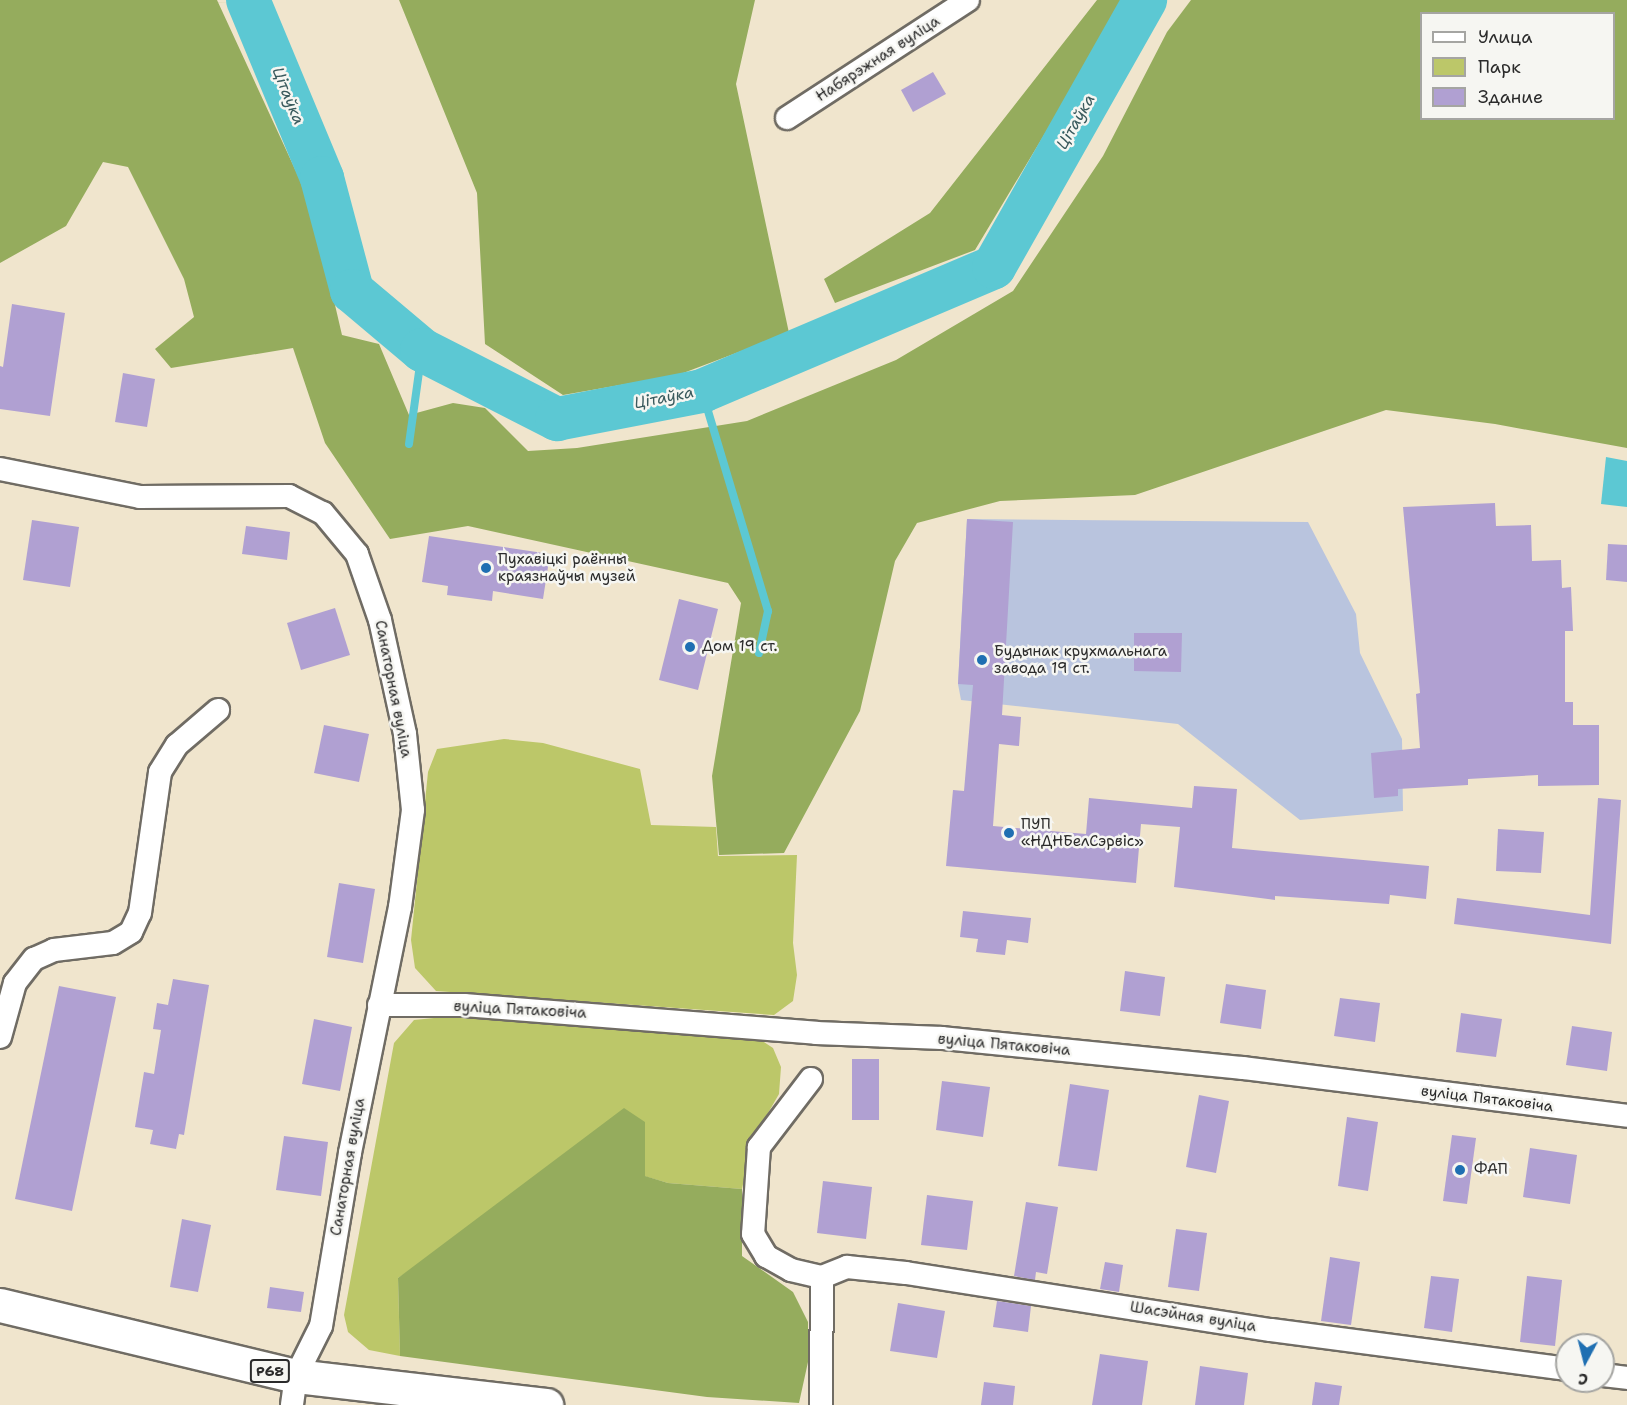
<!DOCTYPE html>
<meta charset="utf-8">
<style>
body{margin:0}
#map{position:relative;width:1627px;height:1405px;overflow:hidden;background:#f0e5cd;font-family:"Shantell Sans",sans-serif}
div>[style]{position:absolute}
.industrial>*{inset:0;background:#b9c4de}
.green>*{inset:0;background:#bcc769}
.forest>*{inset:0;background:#95ac5d}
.water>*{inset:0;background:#5cc8d3}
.stream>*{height:8px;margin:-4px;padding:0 4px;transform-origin:4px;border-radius:4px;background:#5cc8d3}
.river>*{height:44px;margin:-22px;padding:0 22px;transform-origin:22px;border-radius:22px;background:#5cc8d3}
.building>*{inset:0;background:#b0a0d2}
.roads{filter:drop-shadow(2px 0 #706c64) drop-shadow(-2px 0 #706c64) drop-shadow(0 2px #706c64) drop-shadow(0 -2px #706c64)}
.minor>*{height:22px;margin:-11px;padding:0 11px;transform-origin:11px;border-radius:11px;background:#fff}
.primary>*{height:33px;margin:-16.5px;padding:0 16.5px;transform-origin:16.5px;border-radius:16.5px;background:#fff}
.dots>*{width:16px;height:16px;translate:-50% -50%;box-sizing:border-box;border:3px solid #f6f6f2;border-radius:50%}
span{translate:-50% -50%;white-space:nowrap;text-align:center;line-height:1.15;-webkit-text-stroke:5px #f6f6f2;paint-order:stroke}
.shield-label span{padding:2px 4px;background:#f6f6f2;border:2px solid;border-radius:4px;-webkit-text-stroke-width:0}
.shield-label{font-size:14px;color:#2b2b2b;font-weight:700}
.street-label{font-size:15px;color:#2b2b2b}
.poi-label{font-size:15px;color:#2b2b2b}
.left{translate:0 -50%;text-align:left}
.water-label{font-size:16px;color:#3a5a5d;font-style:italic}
.legend{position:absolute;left:1420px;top:12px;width:195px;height:108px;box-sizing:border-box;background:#f6f6f2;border:2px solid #a5a5a2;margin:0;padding:8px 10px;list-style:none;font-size:18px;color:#2b2b2b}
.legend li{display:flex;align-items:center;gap:12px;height:30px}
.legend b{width:30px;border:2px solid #a5a5a2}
.north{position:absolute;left:1555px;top:1333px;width:60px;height:60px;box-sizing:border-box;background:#f6f6f2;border:2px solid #a5a5a2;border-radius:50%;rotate:187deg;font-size:16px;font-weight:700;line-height:24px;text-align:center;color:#2b2b2b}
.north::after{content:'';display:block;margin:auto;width:21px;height:27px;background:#1f6fb2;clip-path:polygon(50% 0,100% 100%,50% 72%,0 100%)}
</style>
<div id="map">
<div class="industrial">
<div style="clip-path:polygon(967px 519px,1308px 522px,1356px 614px,1360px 653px,1402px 739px,1403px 811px,1300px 820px,1178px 724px,961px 700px,958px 684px)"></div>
</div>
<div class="green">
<div style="clip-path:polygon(504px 739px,543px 743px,640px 769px,651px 825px,716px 827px,718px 856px,797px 855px,793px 943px,797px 975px,793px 1001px,774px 1015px,436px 991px,415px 968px,411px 940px,428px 772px,437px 749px)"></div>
<div style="clip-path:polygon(444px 1017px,755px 1036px,773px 1048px,781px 1067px,779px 1094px,752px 1141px,742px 1189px,668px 1183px,644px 1176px,645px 1122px,398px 1278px,400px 1356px,369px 1350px,348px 1332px,344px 1315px,394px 1043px,414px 1020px)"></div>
</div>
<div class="forest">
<div style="clip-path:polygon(evenodd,0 0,217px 0,312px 206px,342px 335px,379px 344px,409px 415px,453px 403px,485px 408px,528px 451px,577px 448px,747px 421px,896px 360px,1013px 291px,1103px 156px,1167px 32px,1191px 0,1627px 0,1627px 448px,1495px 424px,1386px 410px,1135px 495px,1000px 501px,917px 523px,895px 561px,860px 711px,784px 853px,719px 855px,712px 776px,741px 603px,728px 583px,468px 526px,390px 539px,325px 443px,293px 348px,171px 368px,155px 349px,194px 317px,184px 279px,128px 167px,103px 162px,66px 226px,0 263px,0 0,1422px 14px,1614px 14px,1614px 118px,1422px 118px,1422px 14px)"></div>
<div style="clip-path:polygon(399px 0,755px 0,736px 84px,789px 333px,678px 375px,563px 395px,485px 344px,477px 193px)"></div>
<div style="clip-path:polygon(1097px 0,1125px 0,975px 250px,835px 303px,824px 279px,930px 213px)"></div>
<div style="clip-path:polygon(624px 1108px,645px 1122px,645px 1176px,668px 1183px,742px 1189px,742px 1256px,793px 1292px,808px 1322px,808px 1362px,799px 1403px,707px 1397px,400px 1356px,398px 1278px)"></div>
</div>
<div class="water">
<div style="clip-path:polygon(1606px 457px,1627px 461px,1627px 507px,1601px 504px)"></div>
</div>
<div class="stream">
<div style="left:702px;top:391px;width:230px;rotate:73.3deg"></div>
<div style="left:768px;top:611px;width:43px;rotate:102.1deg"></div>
<div style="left:409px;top:444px;width:95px;rotate:-82.1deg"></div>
</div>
<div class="river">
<div style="left:248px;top:0;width:193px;rotate:67.4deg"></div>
<div style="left:322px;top:178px;width:117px;rotate:75.1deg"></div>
<div style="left:352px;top:291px;width:92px;rotate:40.1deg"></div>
<div style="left:422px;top:350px;width:152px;rotate:27.1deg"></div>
<div style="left:557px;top:419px;width:148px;rotate:-10.9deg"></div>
<div style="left:702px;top:391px;width:317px;rotate:-23deg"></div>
<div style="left:994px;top:267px;width:307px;rotate:-60.5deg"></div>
</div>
<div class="building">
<div style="clip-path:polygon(933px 72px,946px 94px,913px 112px,901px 90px)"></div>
<div style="clip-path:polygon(12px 304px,65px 313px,50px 416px,0 409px,0 366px,3px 367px)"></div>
<div style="clip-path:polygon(123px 373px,155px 379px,147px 427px,115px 422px)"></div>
<div style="clip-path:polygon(1495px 503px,1496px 526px,1531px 525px,1532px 561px,1561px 560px,1562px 588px,1571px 587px,1573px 631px,1565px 631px,1565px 702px,1573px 702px,1573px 725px,1599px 725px,1599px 785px,1538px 786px,1538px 775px,1468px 779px,1468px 785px,1398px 789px,1398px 796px,1374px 798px,1371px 753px,1420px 748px,1416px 694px,1420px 693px,1403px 507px)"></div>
<div style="clip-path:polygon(967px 519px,1013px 522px,1002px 715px,1021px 717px,1019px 746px,999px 744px,993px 826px,1086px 834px,1089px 798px,1192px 808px,1194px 786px,1237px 789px,1232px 848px,1429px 866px,1426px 899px,1390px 895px,1389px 904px,1275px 896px,1275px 900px,1174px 887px,1180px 827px,1141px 824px,1136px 883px,946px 866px,953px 790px,964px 791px,973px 685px,958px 684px)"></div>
<div style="clip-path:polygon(32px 520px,79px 527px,70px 587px,23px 580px)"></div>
<div style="clip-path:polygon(246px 526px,290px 532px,287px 560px,242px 554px)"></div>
<div style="clip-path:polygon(429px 536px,550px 554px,543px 599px,493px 591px,492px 601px,447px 595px,448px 586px,422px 582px)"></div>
<div style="clip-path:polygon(1608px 544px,1627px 545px,1627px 582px,1606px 580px)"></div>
<div style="clip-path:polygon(679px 599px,718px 609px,698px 690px,659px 680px)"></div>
<div style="clip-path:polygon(335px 608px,350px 655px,301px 670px,287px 623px)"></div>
<div style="clip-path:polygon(1134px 633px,1182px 633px,1181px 672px,1134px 671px)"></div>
<div style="clip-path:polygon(324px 725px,369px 734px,359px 782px,314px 773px)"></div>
<div style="clip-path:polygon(1598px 798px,1621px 800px,1611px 944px,1454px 924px,1457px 898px,1590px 915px)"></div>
<div style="clip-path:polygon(1498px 829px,1544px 832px,1541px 873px,1496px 871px)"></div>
<div style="clip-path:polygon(339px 883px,375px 889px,363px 963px,327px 957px)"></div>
<div style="clip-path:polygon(963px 911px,1031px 918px,1028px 943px,1007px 940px,1005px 955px,976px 952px,978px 939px,960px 937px)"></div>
<div style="clip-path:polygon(1125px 971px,1165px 977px,1160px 1016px,1120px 1011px)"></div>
<div style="clip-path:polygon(173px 979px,209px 985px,184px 1135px,179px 1134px,176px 1149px,150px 1144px,153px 1130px,135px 1127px,144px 1072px,154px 1074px,161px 1030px,153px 1029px,157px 1003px,168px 1005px)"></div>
<div style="clip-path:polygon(1226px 984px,1266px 990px,1261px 1029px,1220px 1023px)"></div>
<div style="clip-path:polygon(59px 986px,116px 997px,72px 1211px,15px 1199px)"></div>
<div style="clip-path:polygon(1340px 998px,1380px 1003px,1375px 1042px,1334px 1036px)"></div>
<div style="clip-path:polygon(1461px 1013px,1502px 1019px,1496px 1057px,1456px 1052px)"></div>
<div style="clip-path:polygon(314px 1019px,352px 1027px,340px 1091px,302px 1084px)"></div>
<div style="clip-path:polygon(1572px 1026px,1612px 1032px,1607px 1071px,1566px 1065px)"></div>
<div style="clip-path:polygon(852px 1059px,879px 1059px,879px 1120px,852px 1120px)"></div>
<div style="clip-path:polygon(942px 1081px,990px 1087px,983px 1137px,936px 1130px)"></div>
<div style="clip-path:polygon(1070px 1084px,1109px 1090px,1097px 1171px,1058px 1166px)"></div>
<div style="clip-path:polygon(1199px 1095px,1229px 1101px,1216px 1173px,1186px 1167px)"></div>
<div style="clip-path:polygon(1347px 1117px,1378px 1122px,1368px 1191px,1338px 1186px)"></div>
<div style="clip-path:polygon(1452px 1135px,1476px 1138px,1467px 1204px,1443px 1201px)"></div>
<div style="clip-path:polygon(284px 1136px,328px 1142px,321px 1196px,276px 1190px)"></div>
<div style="clip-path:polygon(1530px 1148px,1577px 1155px,1570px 1204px,1523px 1197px)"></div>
<div style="clip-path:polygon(823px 1181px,872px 1187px,866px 1239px,817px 1233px)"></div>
<div style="clip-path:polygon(927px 1195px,973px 1201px,967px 1250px,921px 1245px)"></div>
<div style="clip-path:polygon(1026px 1202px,1058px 1207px,1047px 1274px,1036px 1272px,1035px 1280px,1014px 1276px)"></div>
<div style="clip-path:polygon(182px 1219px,211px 1225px,198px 1292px,170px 1287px)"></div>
<div style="clip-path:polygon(1176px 1229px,1207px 1233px,1199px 1291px,1168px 1287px)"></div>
<div style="clip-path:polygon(1330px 1257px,1360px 1262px,1351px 1325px,1321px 1321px)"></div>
<div style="clip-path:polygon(1105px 1262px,1123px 1265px,1119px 1292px,1100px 1289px)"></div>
<div style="clip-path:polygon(1431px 1276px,1459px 1279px,1452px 1332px,1424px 1328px)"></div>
<div style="clip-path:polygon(1527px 1276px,1562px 1280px,1555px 1346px,1520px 1342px)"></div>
<div style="clip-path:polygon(270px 1287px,304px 1292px,301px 1312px,267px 1308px)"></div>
<div style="clip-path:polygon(997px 1301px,1031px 1306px,1028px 1332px,993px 1327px)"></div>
<div style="clip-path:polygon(898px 1303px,945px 1311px,937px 1358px,890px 1351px)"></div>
<div style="clip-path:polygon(1100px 1354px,1148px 1361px,1142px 1405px,1092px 1405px)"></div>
<div style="clip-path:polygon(1200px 1366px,1248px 1373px,1244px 1405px,1195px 1405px)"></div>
<div style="clip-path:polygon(984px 1382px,1015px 1386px,1013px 1405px,981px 1405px)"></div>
<div style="clip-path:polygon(1315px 1382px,1342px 1386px,1339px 1405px,1312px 1405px)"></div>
</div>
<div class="roads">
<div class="minor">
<div style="left:787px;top:118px;width:216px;rotate:-33.1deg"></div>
<div style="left:0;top:469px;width:143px;rotate:11.3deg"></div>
<div style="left:140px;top:497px;width:149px;rotate:-0.4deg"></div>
<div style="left:289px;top:496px;width:38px;rotate:27deg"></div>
<div style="left:323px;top:513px;width:53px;rotate:50.3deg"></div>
<div style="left:357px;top:554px;width:70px;rotate:70.8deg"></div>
<div style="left:380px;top:620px;width:117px;rotate:77.6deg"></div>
<div style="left:405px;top:734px;width:76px;rotate:84deg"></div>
<div style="left:413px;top:810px;width:98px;rotate:97.6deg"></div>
<div style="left:400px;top:907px;width:251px;rotate:101.5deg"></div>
<div style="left:350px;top:1153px;width:175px;rotate:99.5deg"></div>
<div style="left:321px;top:1326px;width:56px;rotate:116.6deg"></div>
<div style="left:296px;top:1376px;width:29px;rotate:98deg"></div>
<div style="left:379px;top:1005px;width:85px"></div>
<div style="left:464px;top:1005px;width:353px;rotate:4.5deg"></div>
<div style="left:816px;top:1033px;width:126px;rotate:2.3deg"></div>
<div style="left:942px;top:1038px;width:302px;rotate:5.7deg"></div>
<div style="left:1243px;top:1068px;width:387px;rotate:7.1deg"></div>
<div style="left:0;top:1037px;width:56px;rotate:-74.5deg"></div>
<div style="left:15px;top:983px;width:31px;rotate:-52deg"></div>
<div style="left:34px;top:959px;width:22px;rotate:-24deg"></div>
<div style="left:54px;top:950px;width:59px;rotate:-6.8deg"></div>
<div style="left:113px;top:943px;width:21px;rotate:-31deg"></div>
<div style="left:131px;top:932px;width:21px;rotate:-65deg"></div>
<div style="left:140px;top:913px;width:142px;rotate:-81.9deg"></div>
<div style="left:160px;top:772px;width:32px;rotate:-58deg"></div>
<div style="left:177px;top:745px;width:54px;rotate:-40.5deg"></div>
<div style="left:811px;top:1079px;width:86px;rotate:127.4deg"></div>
<div style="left:759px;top:1147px;width:87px;rotate:93.9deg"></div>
<div style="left:753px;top:1234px;width:26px;rotate:59deg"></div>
<div style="left:766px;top:1256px;width:29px;rotate:29deg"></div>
<div style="left:791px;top:1270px;width:32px;rotate:13deg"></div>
<div style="left:822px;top:1277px;width:27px;rotate:-22deg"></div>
<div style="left:847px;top:1267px;width:59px;rotate:5.8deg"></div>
<div style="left:906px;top:1273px;width:369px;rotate:8.9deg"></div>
<div style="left:1271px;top:1330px;width:299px;rotate:7.5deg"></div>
<div style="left:1603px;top:1375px;width:24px;rotate:7deg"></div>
<div style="left:821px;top:1405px;width:128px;rotate:-89.6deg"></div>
</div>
<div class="primary">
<div style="left:0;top:1305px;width:304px;rotate:13.5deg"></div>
<div style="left:296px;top:1376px;width:252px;rotate:6.6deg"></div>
</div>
</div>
<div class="dots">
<div style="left:486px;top:568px;background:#1f6fb2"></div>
<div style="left:690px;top:647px;background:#1f6fb2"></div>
<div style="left:982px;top:660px;background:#1f6fb2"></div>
<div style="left:1009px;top:833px;background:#1f6fb2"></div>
<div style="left:1460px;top:1170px;background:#1f6fb2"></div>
</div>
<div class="shield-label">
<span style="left:270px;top:1371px">Р68</span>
</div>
<div class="street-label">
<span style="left:878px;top:59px;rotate:-33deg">Набярэжная вуліца</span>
<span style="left:393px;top:689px;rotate:79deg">Санаторная вуліца</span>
<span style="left:520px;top:1010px;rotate:3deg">вуліца Пятаковіча</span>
<span style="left:1004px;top:1045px;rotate:5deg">вуліца Пятаковіча</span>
<span style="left:1487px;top:1099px;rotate:7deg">вуліца Пятаковіча</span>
<span style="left:348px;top:1167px;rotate:-80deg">Санаторная вуліца</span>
<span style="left:1193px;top:1317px;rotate:9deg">Шасэйная вуліца</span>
</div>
<div class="poi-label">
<span class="left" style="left:498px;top:568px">Пухавіцкі раённы<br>краязнаўчы музей</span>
<span class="left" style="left:702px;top:647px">Дом 19 ст.</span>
<span class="left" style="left:994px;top:660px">Будынак крухмальнага<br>завода 19 ст.</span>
<span class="left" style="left:1021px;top:833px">ПУП<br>«НДНБелСэрвіс»</span>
<span class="left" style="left:1474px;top:1170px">ФАП</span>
</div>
<div class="water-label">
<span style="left:288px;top:96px;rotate:68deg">Цітаўка</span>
<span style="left:1076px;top:122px;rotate:-60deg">Цітаўка</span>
<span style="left:664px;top:398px;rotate:-11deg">Цітаўка</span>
</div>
<ul class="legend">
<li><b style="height:8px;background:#fff"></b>Улица</li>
<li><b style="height:16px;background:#bcc769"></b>Парк</li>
<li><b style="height:16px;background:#b0a0d2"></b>Здание</li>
</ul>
<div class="north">С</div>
</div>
